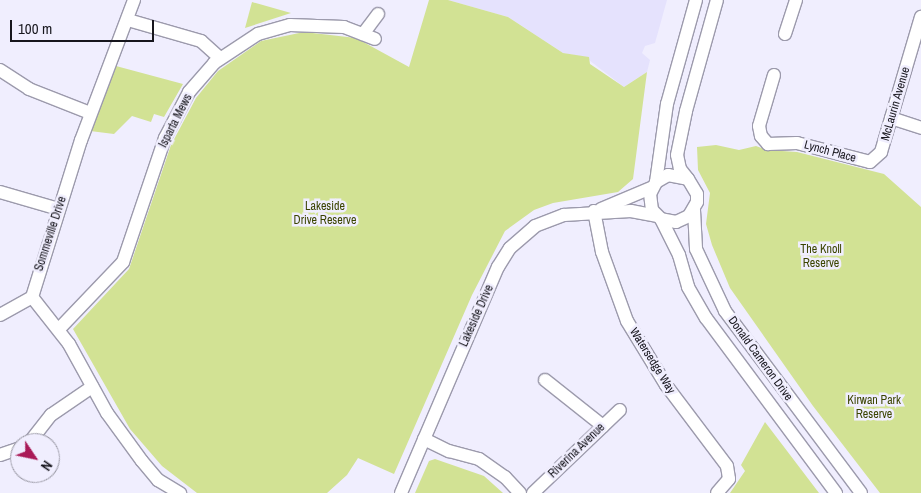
<!DOCTYPE html>
<style>
body{margin:0}
#map{position:relative;width:921px;height:493px;overflow:hidden;background:#f0eefe;font-family:"Archivo Narrow",sans-serif}
div>[style]{position:absolute}
.built>*{inset:0;background:#e5e2fd}
.green>*{inset:0;background:#d2e294}
.roads{filter:drop-shadow(1px 0 #9c9aac) drop-shadow(-1px 0 #9c9aac) drop-shadow(0 1px #9c9aac) drop-shadow(0 -1px #9c9aac)}
.minor>*{height:12px;margin:-6px;padding:0 6px;transform-origin:6px;border-radius:6px;background:#fff}
span{translate:-50% -50%;white-space:nowrap;text-align:center;line-height:1.15;-webkit-text-stroke:5px #f0eefe;paint-order:stroke}
.street-label{font-size:12px;color:#17161d}
.park-label{font-size:12px;color:#3b4400}
.north{position:absolute;left:10px;top:433px;width:50px;height:50px;box-sizing:border-box;background:#f0eefe;border:1px solid #9998a4;border-radius:50%;rotate:124deg;font-size:14px;font-weight:700;line-height:20px;text-align:center;color:#17161d}
.north::after{content:'';display:block;margin:auto;width:18px;height:22px;background:#a91a57;clip-path:polygon(50% 0,100% 100%,50% 72%,0 100%)}
.scale{position:absolute;left:10px;top:20px;width:144px;height:22px;box-sizing:border-box;border:2px solid #17161d;border-top:0;padding-left:6px;font-size:15px;line-height:18px;white-space:nowrap;color:#17161d;-webkit-text-stroke:4px #f0eefe;paint-order:stroke}
</style>
<div id="map">
<div class="built">
<div style="clip-path:polygon(448px 0,667px 0,655px 43px,645px 46px,642px 53px,650px 60px,647px 72px,624px 87px,585px 57px,563px 53px,508px 17px)"></div>
</div>
<div class="green">
<div style="clip-path:polygon(429px 0,448px 0,508px 17px,563px 53px,589px 57px,590px 64px,624px 87px,647px 72px,633px 179px,618px 192px,553px 203px,534px 210px,505px 231px,472px 295px,394px 474px,358px 458px,347px 475px,327px 493px,197px 493px,162px 466px,130px 429px,73px 329px,129px 269px,171px 145px,196px 98px,218px 71px,261px 41px,304px 32px,356px 38px,409px 67px)"></div>
<div style="clip-path:polygon(252px 2px,291px 13px,245px 28px)"></div>
<div style="clip-path:polygon(116px 66px,183px 84px,164px 117px,154px 114px,151px 122px,132px 116px,114px 134px,90px 131px)"></div>
<div style="clip-path:polygon(716px 145px,739px 150px,756px 146px,767px 150px,797px 152px,884px 174px,921px 207px,921px 493px,880px 493px,813px 406px,730px 288px,712px 245px,706px 224px,710px 193px,698px 170px,697px 147px)"></div>
<div style="clip-path:polygon(765px 422px,819px 493px,730px 493px,745px 471px,741px 465px)"></div>
<div style="clip-path:polygon(435px 459px,484px 476px,503px 493px,415px 493px,429px 461px)"></div>
</div>
<div class="roads">
<div class="minor">
<div style="left:134px;top:0;width:150px;rotate:110.7deg"></div>
<div style="left:81px;top:140px;width:164px;rotate:107.3deg"></div>
<div style="left:32px;top:297px;width:60px;rotate:51.8deg"></div>
<div style="left:69px;top:344px;width:79px;rotate:61.2deg"></div>
<div style="left:107px;top:413px;width:59px;rotate:53.9deg"></div>
<div style="left:142px;top:461px;width:25px;rotate:50deg"></div>
<div style="left:158px;top:480px;width:26px;rotate:31deg"></div>
<div style="left:128px;top:20px;width:76px;rotate:16deg"></div>
<div style="left:201px;top:41px;width:25px;rotate:42deg"></div>
<div style="left:363px;top:34px;width:25px;rotate:-53deg"></div>
<div style="left:785px;top:34px;width:36px;rotate:-72deg"></div>
<div style="left:0;top:70px;width:35px;rotate:33deg"></div>
<div style="left:29px;top:89px;width:66px;rotate:21.5deg"></div>
<div style="left:774px;top:75px;width:53px;rotate:106.4deg"></div>
<div style="left:759px;top:126px;width:10px;rotate:79deg"></div>
<div style="left:761px;top:136px;width:11px;rotate:49deg"></div>
<div style="left:768px;top:144px;width:29px;rotate:-2deg"></div>
<div style="left:797px;top:143px;width:75px;rotate:14.6deg"></div>
<div style="left:870px;top:162px;width:15px;rotate:-42deg"></div>
<div style="left:881px;top:152px;width:141px;rotate:-73.5deg"></div>
<div style="left:891px;top:118px;width:32px;rotate:18deg"></div>
<div style="left:688px;top:179px;width:13px;rotate:-129deg"></div>
<div style="left:680px;top:169px;width:14px;rotate:-102deg"></div>
<div style="left:677px;top:155px;width:45px;rotate:-78.4deg"></div>
<div style="left:686px;top:111px;width:115px;rotate:-74.4deg"></div>
<div style="left:656px;top:182px;width:14px;rotate:-30deg"></div>
<div style="left:668px;top:175px;width:20px;rotate:11deg"></div>
<div style="left:688px;top:179px;width:17px;rotate:59deg"></div>
<div style="left:697px;top:194px;width:8px;rotate:90deg"></div>
<div style="left:697px;top:202px;width:16px;rotate:120deg"></div>
<div style="left:689px;top:216px;width:14px;rotate:155deg"></div>
<div style="left:676px;top:222px;width:15px;rotate:-169deg"></div>
<div style="left:661px;top:219px;width:13px;rotate:-135deg"></div>
<div style="left:652px;top:210px;width:16px;rotate:-97deg"></div>
<div style="left:650px;top:194px;width:13px;rotate:-63deg"></div>
<div style="left:656px;top:182px;width:79px;rotate:-82deg"></div>
<div style="left:667px;top:104px;width:108px;rotate:-74.4deg"></div>
<div style="left:0;top:192px;width:61px;rotate:16.1deg"></div>
<div style="left:601px;top:209px;width:56px;rotate:-22.9deg"></div>
<div style="left:694px;top:210px;width:39px;rotate:87deg"></div>
<div style="left:696px;top:249px;width:68px;rotate:64.9deg"></div>
<div style="left:725px;top:311px;width:227px;rotate:53.2deg"></div>
<div style="left:594px;top:211px;width:42px;rotate:79deg"></div>
<div style="left:602px;top:252px;width:73px;rotate:70.1deg"></div>
<div style="left:627px;top:321px;width:75px;rotate:58.6deg"></div>
<div style="left:666px;top:385px;width:101px;rotate:53deg"></div>
<div style="left:727px;top:466px;width:13px;rotate:81deg"></div>
<div style="left:729px;top:479px;width:18px;rotate:131deg"></div>
<div style="left:661px;top:219px;width:40px;rotate:63.4deg"></div>
<div style="left:679px;top:255px;width:33px;rotate:74deg"></div>
<div style="left:688px;top:287px;width:36px;rotate:60deg"></div>
<div style="left:706px;top:318px;width:218px;rotate:53.4deg"></div>
<div style="left:0;top:315px;width:37px;rotate:-29deg"></div>
<div style="left:59px;top:329px;width:93px;rotate:-46.3deg"></div>
<div style="left:123px;top:262px;width:131px;rotate:-71.3deg"></div>
<div style="left:165px;top:138px;width:52px;rotate:-62.4deg"></div>
<div style="left:189px;top:92px;width:38px;rotate:-49deg"></div>
<div style="left:214px;top:63px;width:53px;rotate:-33.4deg"></div>
<div style="left:258px;top:34px;width:33px;rotate:-16deg"></div>
<div style="left:290px;top:25px;width:54px;rotate:2.1deg"></div>
<div style="left:344px;top:27px;width:33px;rotate:21deg"></div>
<div style="left:545px;top:380px;width:74px;rotate:38.4deg"></div>
<div style="left:424px;top:439px;width:28px;rotate:26deg"></div>
<div style="left:449px;top:451px;width:31px;rotate:15deg"></div>
<div style="left:479px;top:459px;width:32px;rotate:35deg"></div>
<div style="left:505px;top:477px;width:22px;rotate:47deg"></div>
<div style="left:29px;top:443px;width:36px;rotate:-52deg"></div>
<div style="left:51px;top:415px;width:50px;rotate:-34.3deg"></div>
<div style="left:0;top:455px;width:21px;rotate:-19deg"></div>
<div style="left:401px;top:493px;width:246px;rotate:-66.8deg"></div>
<div style="left:498px;top:267px;width:22px;rotate:-58deg"></div>
<div style="left:510px;top:248px;width:33px;rotate:-41deg"></div>
<div style="left:535px;top:226px;width:31px;rotate:-21deg"></div>
<div style="left:564px;top:215px;width:67px;rotate:-3.4deg"></div>
<div style="left:631px;top:211px;width:26px;rotate:11deg"></div>
<div style="left:533px;top:493px;width:120px;rotate:-43.7deg"></div>
</div>
</div>
<div class="street-label">
<span style="left:896px;top:104px;rotate:-74deg">McLaurin Avenue</span>
<span style="left:176px;top:121px;rotate:-63deg">Isparta Mews</span>
<span style="left:830px;top:152px;rotate:15deg">Lynch Place</span>
<span style="left:51px;top:234px;rotate:-72deg">Sommeville Drive</span>
<span style="left:477px;top:316px;rotate:-66deg">Lakeside Drive</span>
<span style="left:760px;top:359px;rotate:54deg">Donald Cameron Drive</span>
<span style="left:652px;top:361px;rotate:58deg">Watersedge Way</span>
<span style="left:577px;top:451px;rotate:-44deg">Riverina Avenue</span>
</div>
<div class="park-label">
<span style="left:325px;top:214px">Lakeside<br>Drive Reserve</span>
<span style="left:821px;top:257px">The Knoll<br>Reserve</span>
<span style="left:874px;top:408px">Kirwan Park<br>Reserve</span>
</div>
<div class="north">N</div>
<div class="scale">100 m</div>
</div>
